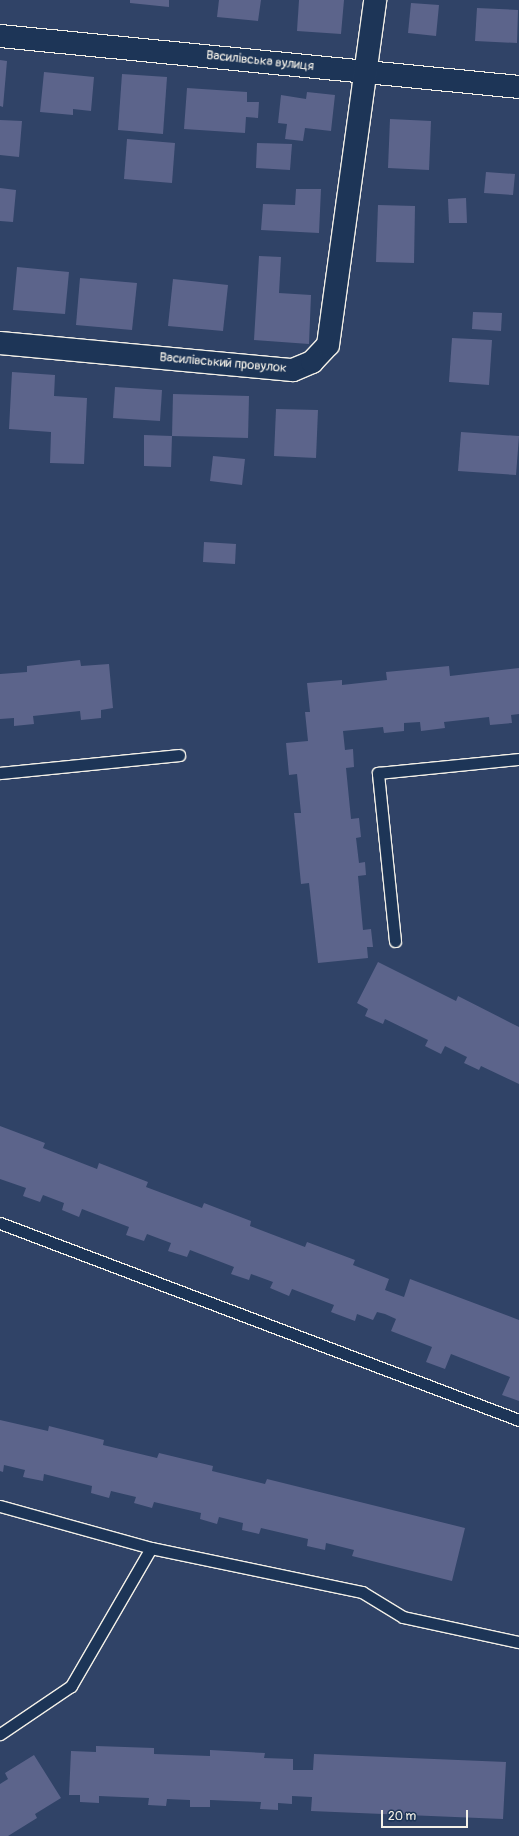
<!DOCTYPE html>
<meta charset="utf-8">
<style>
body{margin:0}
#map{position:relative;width:519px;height:1836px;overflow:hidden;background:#304367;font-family:Pangolin,sans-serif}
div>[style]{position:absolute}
.building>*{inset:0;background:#5c648b}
.roads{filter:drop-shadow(1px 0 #f4f1e8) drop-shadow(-1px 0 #f4f1e8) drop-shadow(0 1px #f4f1e8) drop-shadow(0 -1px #f4f1e8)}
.service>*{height:11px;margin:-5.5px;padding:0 5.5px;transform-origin:5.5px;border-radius:5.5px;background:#1d3557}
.minor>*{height:22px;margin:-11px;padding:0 11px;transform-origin:11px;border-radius:11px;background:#1d3557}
span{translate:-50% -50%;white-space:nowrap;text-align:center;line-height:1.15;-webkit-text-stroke:4px #1d3557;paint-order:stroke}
.street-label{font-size:13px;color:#f4f1e8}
.scale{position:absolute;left:381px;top:1810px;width:87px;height:18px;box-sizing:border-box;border:2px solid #f4f1e8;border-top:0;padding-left:5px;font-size:12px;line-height:14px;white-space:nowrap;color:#f4f1e8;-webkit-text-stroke:3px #1d3557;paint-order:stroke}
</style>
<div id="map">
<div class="building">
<div style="clip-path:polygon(130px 0,169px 0,169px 7px,130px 3px)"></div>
<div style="clip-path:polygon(219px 0,261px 0,258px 21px,217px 17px)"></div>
<div style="clip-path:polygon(299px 0,344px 0,341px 34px,297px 31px)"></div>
<div style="clip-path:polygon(411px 3px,439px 5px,436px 36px,408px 33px)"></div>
<div style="clip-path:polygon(477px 8px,518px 10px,517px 43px,475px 41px)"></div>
<div style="clip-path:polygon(0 60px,7px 61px,3px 107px,0 106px)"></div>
<div style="clip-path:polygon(44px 72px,94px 77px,91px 111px,73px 109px,73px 115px,40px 112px)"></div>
<div style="clip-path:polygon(122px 74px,167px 77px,163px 134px,118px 130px)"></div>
<div style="clip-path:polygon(187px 88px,247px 92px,247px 102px,259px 102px,258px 118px,246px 117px,245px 133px,184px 129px)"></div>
<div style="clip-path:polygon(307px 92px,335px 95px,331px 131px,305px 128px,303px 141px,285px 139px,287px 124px,278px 123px,281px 95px,306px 99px)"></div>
<div style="clip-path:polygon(390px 119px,431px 121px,429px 170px,388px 168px)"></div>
<div style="clip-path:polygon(0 120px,22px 121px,19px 157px,0 155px)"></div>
<div style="clip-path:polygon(127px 139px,175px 143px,172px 183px,124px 179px)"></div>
<div style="clip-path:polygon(257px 143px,292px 144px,290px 170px,256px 168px)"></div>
<div style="clip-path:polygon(486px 172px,515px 174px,513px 195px,484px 193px)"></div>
<div style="clip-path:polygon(0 188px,16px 190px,13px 222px,0 221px)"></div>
<div style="clip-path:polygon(296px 189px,321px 189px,319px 233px,261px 230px,263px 204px,295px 205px)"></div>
<div style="clip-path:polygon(466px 198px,467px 223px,449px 223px,448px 199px)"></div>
<div style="clip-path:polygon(378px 205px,415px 206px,414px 263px,376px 262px)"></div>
<div style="clip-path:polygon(259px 256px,281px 257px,279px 293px,311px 295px,309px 344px,254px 340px)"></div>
<div style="clip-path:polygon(17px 267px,69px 272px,65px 314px,13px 310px)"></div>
<div style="clip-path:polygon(80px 278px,137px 283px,132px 330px,76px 325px)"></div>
<div style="clip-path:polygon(173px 279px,228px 285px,223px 331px,168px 326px)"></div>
<div style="clip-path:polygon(473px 312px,502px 313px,501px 331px,472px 329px)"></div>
<div style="clip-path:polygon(452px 338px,492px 340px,489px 385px,449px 382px)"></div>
<div style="clip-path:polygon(12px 372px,55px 375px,54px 396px,87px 398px,84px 464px,50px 463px,51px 432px,9px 429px)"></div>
<div style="clip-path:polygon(115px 387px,162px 390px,160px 421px,113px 418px)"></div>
<div style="clip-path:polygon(173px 394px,249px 396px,248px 438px,172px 436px)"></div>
<div style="clip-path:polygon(276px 409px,318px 410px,316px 458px,274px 456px)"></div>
<div style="clip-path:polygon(461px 432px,519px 436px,516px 475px,458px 471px)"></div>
<div style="clip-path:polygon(144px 435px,172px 436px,171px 467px,144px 466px)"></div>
<div style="clip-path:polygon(213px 456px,245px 459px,242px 485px,210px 481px)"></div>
<div style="clip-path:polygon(204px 542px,236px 544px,235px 564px,203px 562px)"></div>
<div style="clip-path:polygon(80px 660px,81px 666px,109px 664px,113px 708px,101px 710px,101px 718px,81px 720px,80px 711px,33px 716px,34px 724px,14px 726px,14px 718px,0 719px,0 674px,27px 672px,27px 666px)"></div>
<div style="clip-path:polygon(449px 666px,450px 676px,519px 668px,519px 714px,511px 715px,512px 723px,490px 725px,489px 717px,444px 722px,445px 728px,421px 731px,420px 722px,404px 723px,404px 731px,384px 733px,383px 727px,343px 731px,345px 750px,353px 749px,354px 767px,346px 768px,351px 819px,359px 818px,361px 837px,356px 838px,359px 863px,365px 862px,366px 875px,358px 876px,363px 930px,371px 929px,373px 947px,367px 947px,368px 958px,318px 963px,309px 883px,301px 884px,294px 813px,301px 813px,297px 774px,289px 775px,286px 743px,308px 741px,305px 712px,310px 712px,307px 683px,342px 680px,342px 685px,387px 680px,386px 672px)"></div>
<div style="clip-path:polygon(378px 962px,456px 1001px,458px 996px,519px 1027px,519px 1084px,481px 1066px,479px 1070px,464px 1063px,467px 1057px,445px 1046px,441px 1054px,425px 1046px,428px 1040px,385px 1019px,383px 1024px,365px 1016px,368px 1009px,357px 1003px)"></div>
<div style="clip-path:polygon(0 1126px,45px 1143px,43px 1148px,97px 1169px,99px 1163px,148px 1182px,146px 1187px,202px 1208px,204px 1203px,251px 1221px,250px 1226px,305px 1247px,307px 1242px,355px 1260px,353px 1265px,389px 1279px,385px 1290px,393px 1293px,404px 1297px,410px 1279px,519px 1320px,519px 1401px,502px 1395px,510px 1377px,451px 1354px,445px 1369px,426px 1362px,432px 1347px,391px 1331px,396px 1319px,385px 1314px,377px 1312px,373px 1320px,357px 1314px,355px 1321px,331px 1312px,334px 1305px,292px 1289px,289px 1296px,270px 1288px,273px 1282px,251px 1274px,249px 1280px,231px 1274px,234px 1267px,190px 1250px,187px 1257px,168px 1251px,171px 1243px,147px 1234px,144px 1241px,126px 1235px,129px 1227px,82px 1209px,79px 1217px,62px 1210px,64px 1203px,43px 1195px,40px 1202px,23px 1196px,26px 1188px,0 1179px)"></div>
<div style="clip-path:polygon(0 1420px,48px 1431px,49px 1426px,104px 1440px,103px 1445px,157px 1458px,159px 1453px,213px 1466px,212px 1471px,265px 1484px,267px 1479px,465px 1528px,452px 1581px,352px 1556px,354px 1550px,326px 1543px,325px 1550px,307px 1546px,308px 1539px,261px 1528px,259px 1534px,242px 1530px,243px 1523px,219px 1517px,217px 1524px,200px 1519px,201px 1513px,154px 1502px,152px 1508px,134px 1503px,136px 1497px,111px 1491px,109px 1498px,91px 1493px,92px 1486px,44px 1474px,43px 1481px,23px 1477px,25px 1470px,4px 1465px,3px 1472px,0 1471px)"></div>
<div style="clip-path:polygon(96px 1746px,154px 1748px,154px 1754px,210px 1756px,210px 1750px,265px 1753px,264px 1758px,293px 1759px,293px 1770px,313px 1770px,314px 1754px,506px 1762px,503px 1819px,311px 1811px,312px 1797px,292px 1796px,292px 1804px,278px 1803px,278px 1810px,260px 1809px,261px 1802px,235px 1801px,210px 1800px,210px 1807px,190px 1807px,190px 1800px,167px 1799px,166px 1806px,148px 1805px,149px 1798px,122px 1797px,99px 1796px,99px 1803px,80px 1802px,80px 1795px,69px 1795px,71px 1751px,96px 1752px)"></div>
<div style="clip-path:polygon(34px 1755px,61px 1798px,35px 1814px,37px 1818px,8px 1836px,0 1836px,0 1784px,8px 1779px,5px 1773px)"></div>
</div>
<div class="roads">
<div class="service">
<div style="left:0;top:773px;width:180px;rotate:-5.7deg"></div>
<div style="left:395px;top:941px;width:169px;rotate:-95.8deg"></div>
<div style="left:378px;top:773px;width:142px;rotate:-5.7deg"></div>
<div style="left:0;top:1223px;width:555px;rotate:20.79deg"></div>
<div style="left:0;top:1506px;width:157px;rotate:15.5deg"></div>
<div style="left:151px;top:1548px;width:160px;rotate:120.1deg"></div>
<div style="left:71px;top:1686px;width:86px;rotate:145.9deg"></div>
<div style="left:151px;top:1548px;width:216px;rotate:11.8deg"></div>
<div style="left:362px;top:1592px;width:48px;rotate:31.4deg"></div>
<div style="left:403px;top:1617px;width:119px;rotate:12.2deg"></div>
</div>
<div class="minor">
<div style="left:0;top:36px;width:521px;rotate:5.61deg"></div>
<div style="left:0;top:343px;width:294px;rotate:5.3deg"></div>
<div style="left:293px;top:370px;width:21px;rotate:-23deg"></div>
<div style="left:312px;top:362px;width:23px;rotate:-47deg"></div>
<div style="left:328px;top:345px;width:348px;rotate:-82.2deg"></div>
</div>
</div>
<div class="street-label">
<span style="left:260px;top:61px;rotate:6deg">Василівська вулиця</span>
<span style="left:223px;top:363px;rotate:5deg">Василівський провулок</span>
</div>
<div class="scale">20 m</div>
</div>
